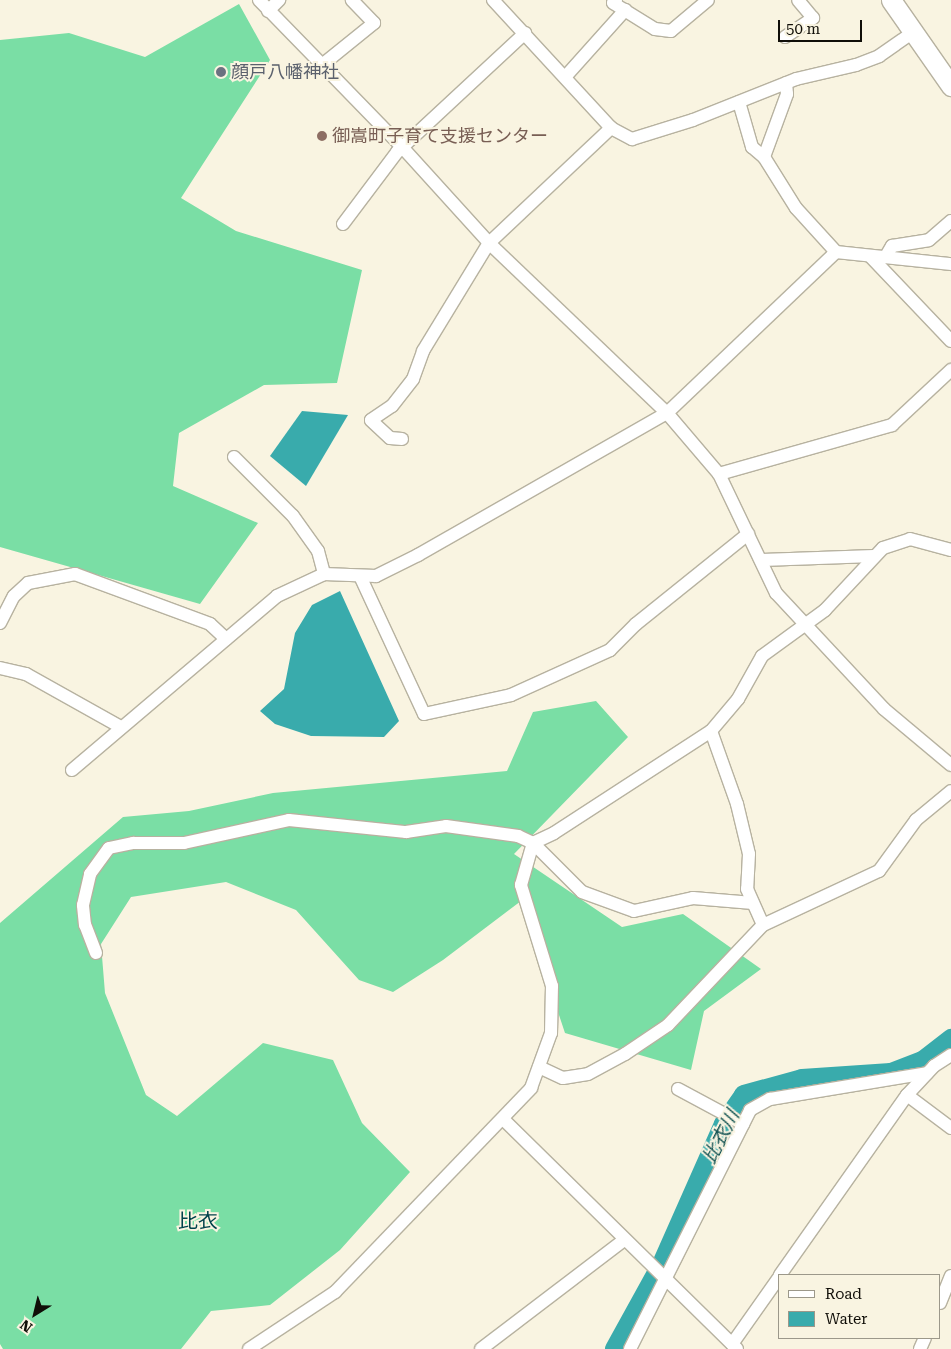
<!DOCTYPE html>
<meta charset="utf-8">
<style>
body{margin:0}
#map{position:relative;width:951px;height:1349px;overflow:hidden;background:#f9f4e1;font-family:"Roboto Serif","Noto Sans JP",serif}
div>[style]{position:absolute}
.forest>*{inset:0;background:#7adea5}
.water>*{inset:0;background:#39abac}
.river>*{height:20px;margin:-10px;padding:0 10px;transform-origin:10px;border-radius:10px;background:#39abac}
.roads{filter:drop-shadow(1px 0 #b7b2a0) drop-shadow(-1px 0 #b7b2a0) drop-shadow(0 1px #b7b2a0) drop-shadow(0 -1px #b7b2a0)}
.minor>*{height:12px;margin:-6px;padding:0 6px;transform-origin:6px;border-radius:6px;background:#fff}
.highway>*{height:19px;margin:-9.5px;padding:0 9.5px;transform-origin:9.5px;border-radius:9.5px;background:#fff}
.dots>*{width:14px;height:14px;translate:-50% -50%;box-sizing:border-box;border:2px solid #f9f4e1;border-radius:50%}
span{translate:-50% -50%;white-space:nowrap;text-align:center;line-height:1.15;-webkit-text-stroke:4px #f9f4e1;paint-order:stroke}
.worship-label{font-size:18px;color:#5b616d}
.left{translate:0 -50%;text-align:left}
.education-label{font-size:18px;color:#785e54}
.water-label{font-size:19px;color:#115252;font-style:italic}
.quarter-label{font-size:20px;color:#00424b}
.legend{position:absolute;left:778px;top:1274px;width:162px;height:65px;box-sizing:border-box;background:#f9f4e1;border:1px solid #9c988a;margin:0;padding:6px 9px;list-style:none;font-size:15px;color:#100e08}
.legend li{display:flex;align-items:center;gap:10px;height:25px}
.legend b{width:25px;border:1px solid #9c988a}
.north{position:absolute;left:10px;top:1289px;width:50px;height:50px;-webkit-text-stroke:4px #f9f4e1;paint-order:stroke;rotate:216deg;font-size:14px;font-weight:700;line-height:20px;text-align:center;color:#100e08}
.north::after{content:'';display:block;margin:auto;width:18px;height:22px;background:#100e08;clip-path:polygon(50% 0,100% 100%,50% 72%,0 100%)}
.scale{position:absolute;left:778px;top:20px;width:84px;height:22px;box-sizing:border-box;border:2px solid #100e08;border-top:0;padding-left:6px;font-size:15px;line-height:18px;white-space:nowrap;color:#100e08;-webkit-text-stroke:4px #f9f4e1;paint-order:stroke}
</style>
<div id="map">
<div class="forest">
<div style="clip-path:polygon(239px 4px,270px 60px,181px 198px,236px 231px,362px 270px,337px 383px,264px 385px,179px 433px,173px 486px,258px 523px,200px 604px,0 547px,0 40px,69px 33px,145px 57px)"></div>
<div style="clip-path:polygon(596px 701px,628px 737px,514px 854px,622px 927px,683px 914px,761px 969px,704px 1011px,691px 1070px,565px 1033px,521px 901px,443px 960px,393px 992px,359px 980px,296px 910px,226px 882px,131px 897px,101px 944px,105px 993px,146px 1095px,177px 1116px,263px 1043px,333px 1060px,362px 1123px,410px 1172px,340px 1250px,270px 1305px,211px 1311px,181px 1349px,3px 1349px,0 1344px,0 923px,123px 817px,189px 811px,273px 793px,507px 771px,533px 712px)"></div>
</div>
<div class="water">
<div style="clip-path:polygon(302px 411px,348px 415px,306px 486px,270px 456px)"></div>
<div style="clip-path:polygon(340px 591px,399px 721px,384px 737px,311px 736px,275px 724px,260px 711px,284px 689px,295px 633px,312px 605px)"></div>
</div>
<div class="river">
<div style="left:615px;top:1349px;width:97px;rotate:-61.1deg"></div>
<div style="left:662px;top:1264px;width:153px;rotate:-66.1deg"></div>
<div style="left:724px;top:1124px;width:35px;rotate:-55deg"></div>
<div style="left:744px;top:1095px;width:60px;rotate:-15.4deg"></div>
<div style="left:802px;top:1079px;width:89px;rotate:-3.9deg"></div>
<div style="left:891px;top:1073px;width:34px;rotate:-21deg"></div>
<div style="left:923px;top:1061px;width:36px;rotate:-38deg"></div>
</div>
<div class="roads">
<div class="minor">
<div style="left:259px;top:0;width:206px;rotate:45.8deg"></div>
<div style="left:403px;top:148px;width:128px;rotate:47.8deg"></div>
<div style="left:489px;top:243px;width:246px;rotate:43.7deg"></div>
<div style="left:667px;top:413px;width:80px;rotate:49.6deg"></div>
<div style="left:719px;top:474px;width:132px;rotate:64.4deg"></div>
<div style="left:776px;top:593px;width:158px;rotate:47deg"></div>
<div style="left:884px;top:709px;width:87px;rotate:39.9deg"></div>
<div style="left:493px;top:0;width:174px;rotate:47.3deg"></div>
<div style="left:611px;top:128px;width:24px;rotate:28deg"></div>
<div style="left:632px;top:139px;width:64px;rotate:-17.3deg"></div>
<div style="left:693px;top:120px;width:111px;rotate:-21.7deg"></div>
<div style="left:796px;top:79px;width:62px;rotate:-13.1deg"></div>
<div style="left:856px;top:65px;width:25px;rotate:-21deg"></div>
<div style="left:879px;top:56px;width:40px;rotate:-34.9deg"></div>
<div style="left:616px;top:0;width:4px;rotate:135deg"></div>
<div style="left:613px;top:3px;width:49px;rotate:31.8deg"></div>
<div style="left:655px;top:29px;width:16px;rotate:7deg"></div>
<div style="left:671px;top:31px;width:48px;rotate:-40deg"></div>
<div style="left:268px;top:11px;width:16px;rotate:-45deg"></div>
<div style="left:785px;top:37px;width:34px;rotate:-34deg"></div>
<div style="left:813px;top:18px;width:23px;rotate:-130deg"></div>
<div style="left:322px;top:65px;width:67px;rotate:-38.9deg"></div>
<div style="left:374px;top:23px;width:32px;rotate:-134deg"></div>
<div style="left:566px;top:76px;width:89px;rotate:-48.2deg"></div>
<div style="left:739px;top:102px;width:47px;rotate:73.9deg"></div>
<div style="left:752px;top:147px;width:16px;rotate:40deg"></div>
<div style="left:764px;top:157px;width:60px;rotate:57.9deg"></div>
<div style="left:796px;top:208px;width:59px;rotate:47.7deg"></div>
<div style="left:764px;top:157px;width:67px;rotate:-69.9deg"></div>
<div style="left:787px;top:94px;width:11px;rotate:-95deg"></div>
<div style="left:343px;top:224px;width:90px;rotate:-53.1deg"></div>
<div style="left:397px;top:152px;width:175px;rotate:-42.9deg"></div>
<div style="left:836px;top:252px;width:116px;rotate:6deg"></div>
<div style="left:886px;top:256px;width:12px;rotate:-59deg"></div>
<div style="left:892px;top:246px;width:37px;rotate:-9deg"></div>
<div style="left:929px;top:240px;width:29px;rotate:-41deg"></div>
<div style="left:871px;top:257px;width:116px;rotate:46.4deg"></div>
<div style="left:402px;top:439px;width:12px;rotate:-175deg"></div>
<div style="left:390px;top:438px;width:26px;rotate:-137deg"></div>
<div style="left:371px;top:420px;width:25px;rotate:-34deg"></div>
<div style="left:392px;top:406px;width:34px;rotate:-52deg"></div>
<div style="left:413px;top:379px;width:30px;rotate:-70deg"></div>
<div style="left:423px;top:351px;width:127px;rotate:-58.6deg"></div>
<div style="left:489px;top:243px;width:168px;rotate:-43.3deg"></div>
<div style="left:234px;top:457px;width:83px;rotate:45deg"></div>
<div style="left:293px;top:516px;width:43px;rotate:54.5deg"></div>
<div style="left:318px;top:551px;width:24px;rotate:75deg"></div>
<div style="left:719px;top:474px;width:180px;rotate:-15.8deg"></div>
<div style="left:892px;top:425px;width:81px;rotate:-43deg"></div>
<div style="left:762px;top:560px;width:112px;rotate:-2deg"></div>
<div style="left:360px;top:576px;width:152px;rotate:65.1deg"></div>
<div style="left:424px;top:714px;width:89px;rotate:-12.3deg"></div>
<div style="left:511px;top:695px;width:109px;rotate:-24.4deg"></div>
<div style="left:610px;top:650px;width:37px;rotate:-45deg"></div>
<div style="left:636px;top:624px;width:144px;rotate:-38.8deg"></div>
<div style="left:0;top:623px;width:30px;rotate:-63deg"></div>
<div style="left:14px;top:596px;width:19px;rotate:-43deg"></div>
<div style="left:28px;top:583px;width:48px;rotate:-10.8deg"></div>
<div style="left:75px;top:574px;width:144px;rotate:20.3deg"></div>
<div style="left:210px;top:624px;width:22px;rotate:43deg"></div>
<div style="left:0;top:668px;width:27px;rotate:13deg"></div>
<div style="left:26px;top:674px;width:109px;rotate:29.2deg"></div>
<div style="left:711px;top:731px;width:77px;rotate:70.4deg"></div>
<div style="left:737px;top:804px;width:51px;rotate:76.5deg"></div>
<div style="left:749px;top:854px;width:35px;rotate:93deg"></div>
<div style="left:747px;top:889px;width:39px;rotate:66deg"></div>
<div style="left:72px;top:770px;width:269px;rotate:-40.3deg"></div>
<div style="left:277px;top:596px;width:52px;rotate:-25.1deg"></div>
<div style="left:324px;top:574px;width:52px;rotate:2.2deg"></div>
<div style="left:376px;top:576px;width:47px;rotate:-26.6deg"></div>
<div style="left:418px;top:555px;width:287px;rotate:-29.7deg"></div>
<div style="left:667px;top:413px;width:233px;rotate:-43.6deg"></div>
<div style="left:96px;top:953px;width:30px;rotate:-111deg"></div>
<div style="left:85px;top:925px;width:20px;rotate:-96deg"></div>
<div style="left:83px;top:905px;width:32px;rotate:-77deg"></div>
<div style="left:90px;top:874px;width:32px;rotate:-54deg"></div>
<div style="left:109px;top:848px;width:25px;rotate:-12deg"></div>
<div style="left:133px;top:843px;width:51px"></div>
<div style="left:184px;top:843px;width:107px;rotate:-12.4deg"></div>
<div style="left:289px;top:820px;width:118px;rotate:5.9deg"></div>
<div style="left:406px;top:832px;width:40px;rotate:-8.5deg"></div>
<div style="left:446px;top:826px;width:73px;rotate:7.9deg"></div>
<div style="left:518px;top:836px;width:17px;rotate:25deg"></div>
<div style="left:533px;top:843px;width:69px;rotate:45deg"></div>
<div style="left:582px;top:892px;width:55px;rotate:20.1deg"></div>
<div style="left:634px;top:911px;width:60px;rotate:-12.4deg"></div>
<div style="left:693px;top:898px;width:60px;rotate:4.8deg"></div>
<div style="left:539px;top:1067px;width:26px;rotate:25deg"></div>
<div style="left:563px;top:1078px;width:25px;rotate:-9deg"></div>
<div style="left:588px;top:1074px;width:42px;rotate:-28.4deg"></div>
<div style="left:625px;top:1054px;width:52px;rotate:-34deg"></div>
<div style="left:668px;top:1025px;width:138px;rotate:-46.5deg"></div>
<div style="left:763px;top:925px;width:128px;rotate:-25deg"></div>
<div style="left:879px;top:871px;width:63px;rotate:-54deg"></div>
<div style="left:916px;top:820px;width:45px;rotate:-39.6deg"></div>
<div style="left:678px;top:1089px;width:74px;rotate:28.3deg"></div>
<div style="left:907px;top:1095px;width:55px;rotate:36.9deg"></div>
<div style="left:503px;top:1119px;width:328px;rotate:44.5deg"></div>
<div style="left:780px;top:1275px;width:220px;rotate:-54.8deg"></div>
<div style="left:907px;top:1095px;width:40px;rotate:-47deg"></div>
<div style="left:934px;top:1066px;width:20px;rotate:-33deg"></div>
<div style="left:940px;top:1303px;width:29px;rotate:-68deg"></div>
<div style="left:732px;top:1344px;width:83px;rotate:-54.8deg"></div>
<div style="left:249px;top:1349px;width:103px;rotate:-33.5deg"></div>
<div style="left:335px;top:1292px;width:283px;rotate:-46.1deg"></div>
<div style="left:531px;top:1088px;width:59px;rotate:-70deg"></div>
<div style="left:551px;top:1033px;width:47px;rotate:-88.8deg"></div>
<div style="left:552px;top:986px;width:106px;rotate:-107.1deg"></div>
<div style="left:521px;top:885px;width:44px;rotate:-74.1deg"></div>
<div style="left:533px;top:843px;width:23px;rotate:-25deg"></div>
<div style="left:554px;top:833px;width:187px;rotate:-33deg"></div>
<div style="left:711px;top:731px;width:42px;rotate:-49.8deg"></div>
<div style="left:738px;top:699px;width:49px;rotate:-60.8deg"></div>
<div style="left:762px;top:656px;width:78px;rotate:-36.1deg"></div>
<div style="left:825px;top:610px;width:85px;rotate:-46.9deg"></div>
<div style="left:883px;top:548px;width:28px;rotate:-18deg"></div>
<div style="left:910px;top:539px;width:42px;rotate:15deg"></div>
<div style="left:481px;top:1349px;width:180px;rotate:-37.3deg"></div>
<div style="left:630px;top:1349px;width:267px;rotate:-63.3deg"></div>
<div style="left:750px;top:1110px;width:23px;rotate:-29deg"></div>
<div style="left:770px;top:1099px;width:159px;rotate:-9.4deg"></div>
<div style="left:920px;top:1349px;width:12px;rotate:-66deg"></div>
</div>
<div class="highway">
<div style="left:891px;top:0;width:105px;rotate:55.1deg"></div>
</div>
</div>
<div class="dots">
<div style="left:221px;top:72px;background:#6b7280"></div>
<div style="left:322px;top:136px;background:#8d6e63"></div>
</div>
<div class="worship-label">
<span class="left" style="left:231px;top:72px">顔戸八幡神社</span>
</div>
<div class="education-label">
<span class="left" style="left:332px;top:136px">御嵩町子育て支援センター</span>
</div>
<div class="water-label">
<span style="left:721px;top:1137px;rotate:-63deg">比衣川</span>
</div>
<div class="quarter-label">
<span style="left:198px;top:1221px">比衣</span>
</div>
<ul class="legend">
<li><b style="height:6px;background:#fff"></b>Road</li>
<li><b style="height:14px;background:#39abac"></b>Water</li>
</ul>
<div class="north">N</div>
<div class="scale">50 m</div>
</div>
